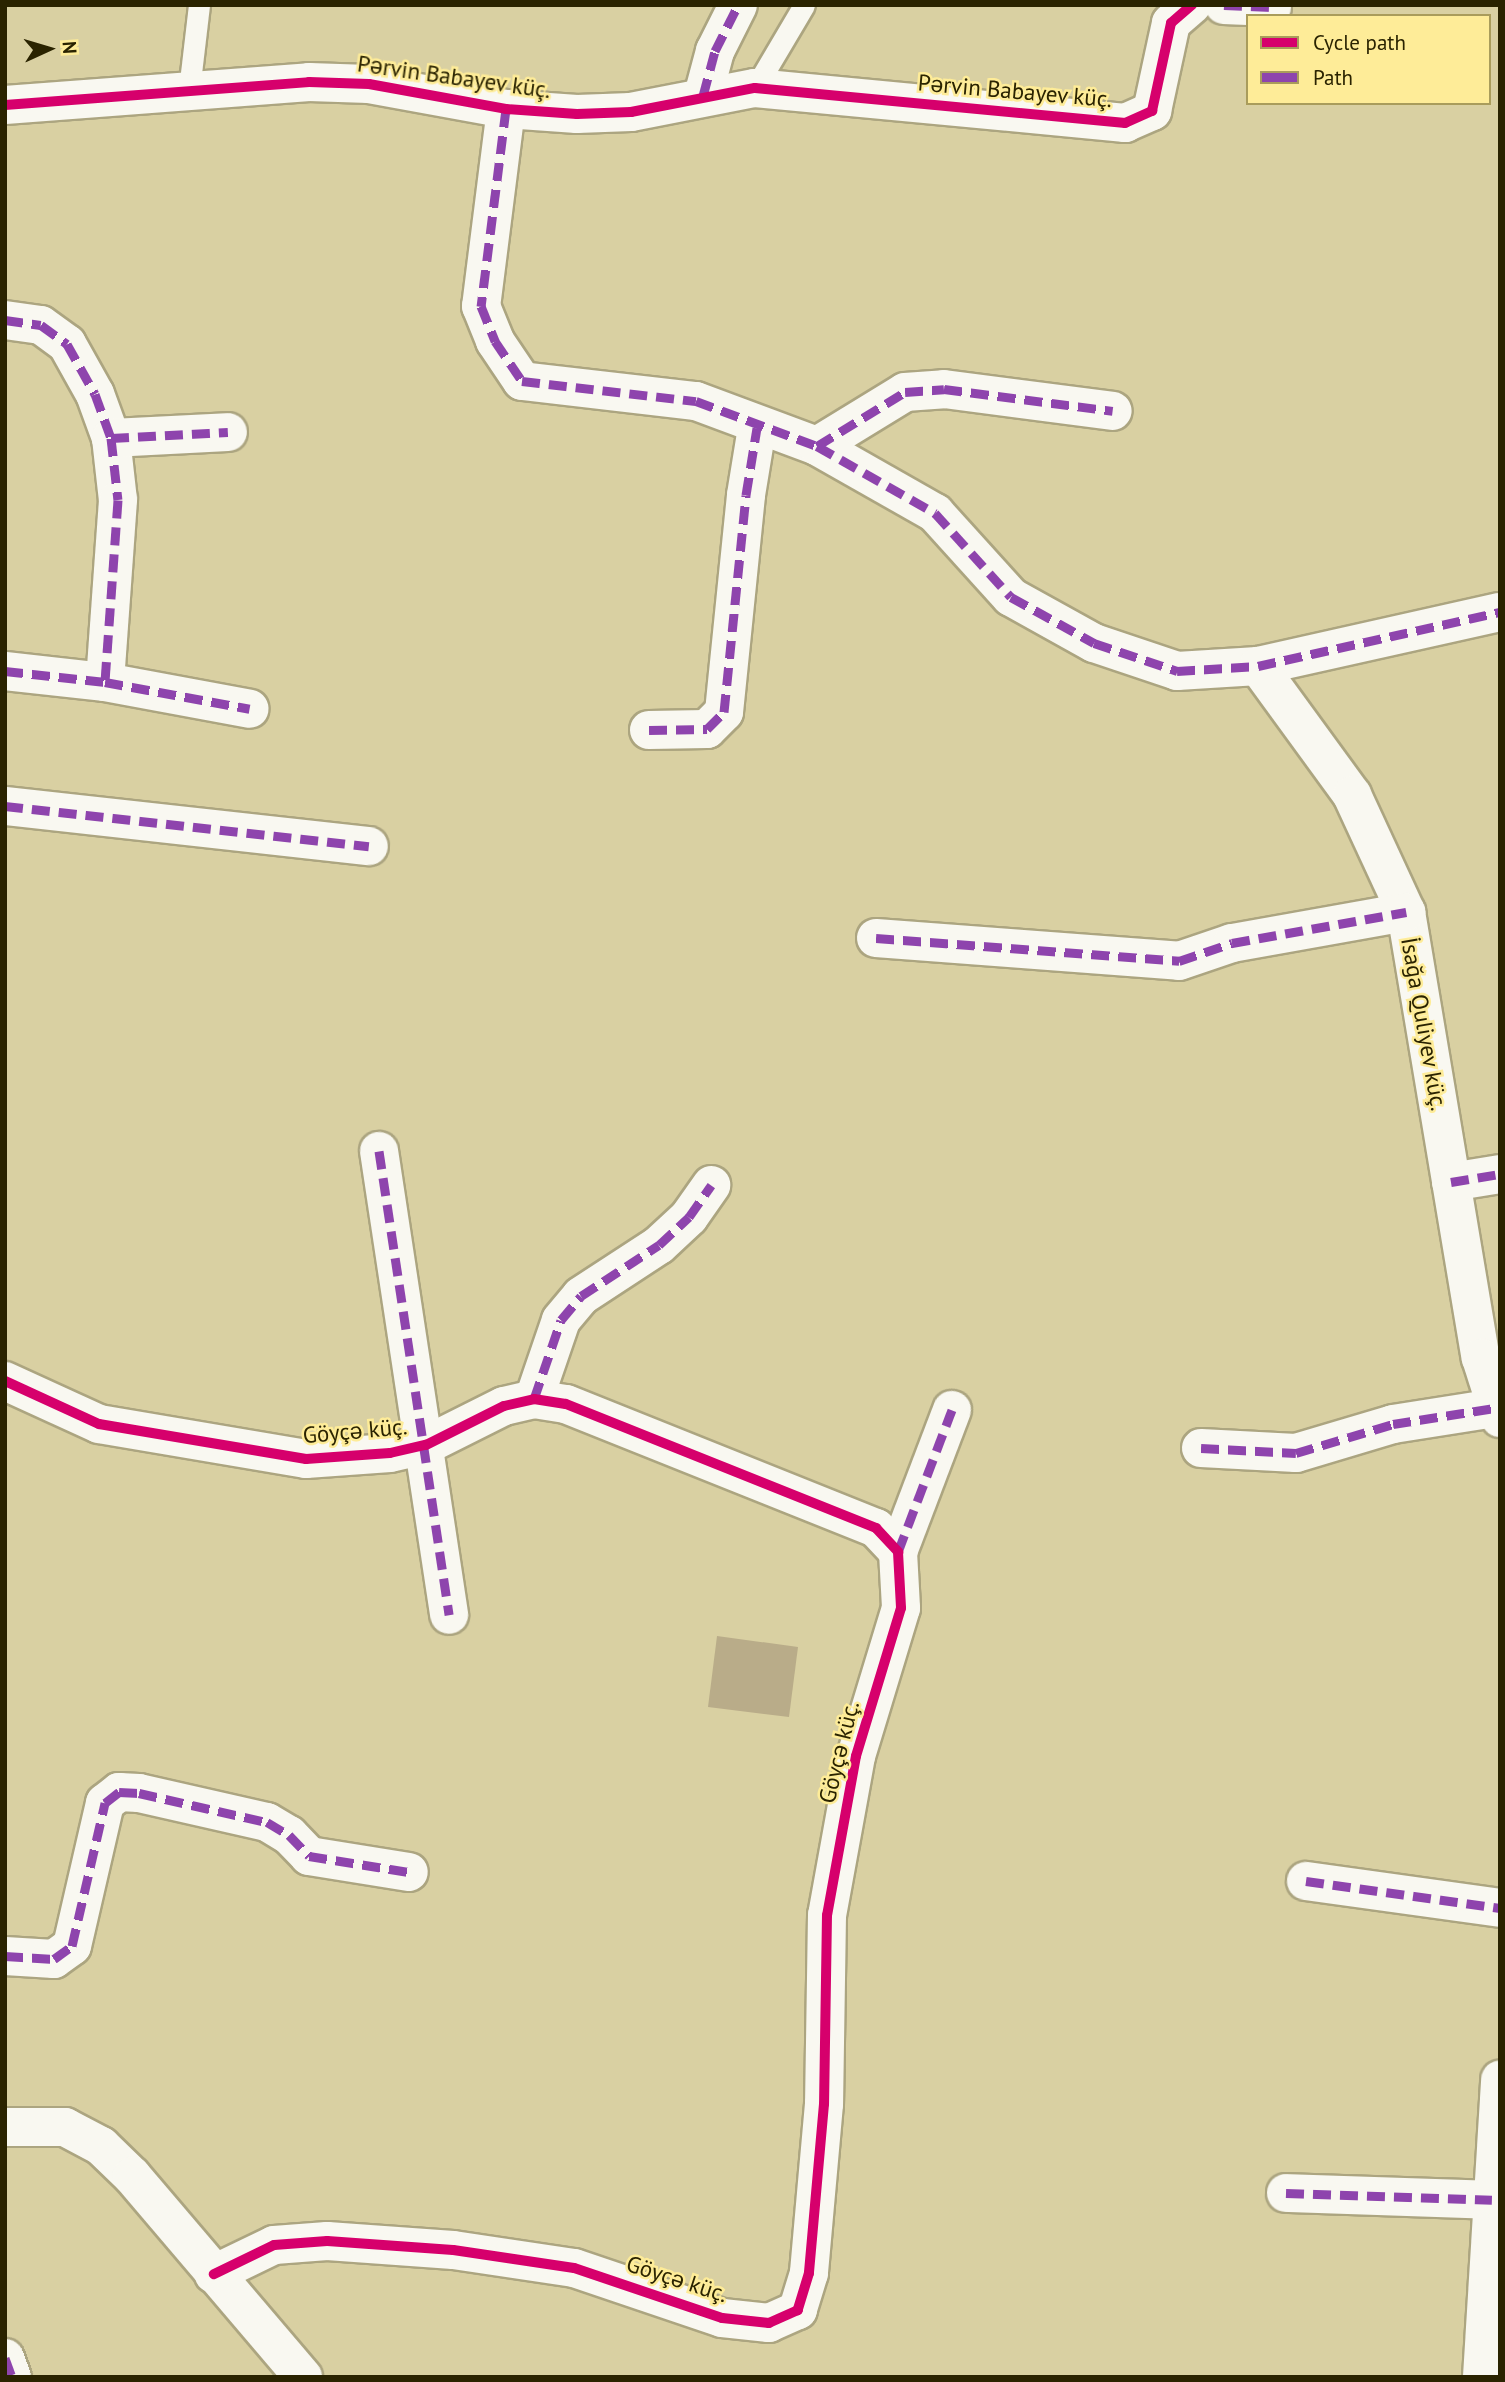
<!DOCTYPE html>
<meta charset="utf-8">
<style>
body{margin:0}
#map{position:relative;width:1505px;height:2382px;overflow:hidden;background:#d9d0a2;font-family:"PT Sans",sans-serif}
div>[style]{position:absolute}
.building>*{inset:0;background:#b9ac89}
.roads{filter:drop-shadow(2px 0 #aca580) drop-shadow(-2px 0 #aca580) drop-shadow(0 2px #aca580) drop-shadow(0 -2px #aca580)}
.lane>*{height:21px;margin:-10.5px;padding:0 10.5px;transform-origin:10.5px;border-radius:10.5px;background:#f9f8f1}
.street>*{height:38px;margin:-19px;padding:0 19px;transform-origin:19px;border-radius:19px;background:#f9f8f1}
.quiet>*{height:9px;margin-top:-4.5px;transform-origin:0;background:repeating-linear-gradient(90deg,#8e44ad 0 18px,transparent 0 27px)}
.cycleway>*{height:10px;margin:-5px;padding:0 5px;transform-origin:5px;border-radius:5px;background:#d6006c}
span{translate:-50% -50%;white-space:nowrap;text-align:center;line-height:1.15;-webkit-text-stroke:5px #feec98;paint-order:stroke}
.street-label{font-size:23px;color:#2a2300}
.frame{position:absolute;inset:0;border:7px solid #2a2300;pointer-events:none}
.legend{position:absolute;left:1246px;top:14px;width:245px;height:91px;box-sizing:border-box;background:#feec98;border:2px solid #a99c5b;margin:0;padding:9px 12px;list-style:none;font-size:21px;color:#2a2300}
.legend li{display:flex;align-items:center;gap:14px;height:35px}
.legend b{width:35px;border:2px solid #a99c5b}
.north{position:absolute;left:14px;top:14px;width:70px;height:70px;-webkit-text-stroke:5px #feec98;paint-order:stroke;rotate:86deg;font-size:19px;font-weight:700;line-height:28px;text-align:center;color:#2a2300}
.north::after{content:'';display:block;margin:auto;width:24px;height:32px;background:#2a2300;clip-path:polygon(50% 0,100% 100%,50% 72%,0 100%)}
</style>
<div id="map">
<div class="building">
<div style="clip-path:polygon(717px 1636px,798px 1647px,789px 1717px,708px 1707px)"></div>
</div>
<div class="roads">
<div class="lane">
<div style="left:755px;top:88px;width:96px;rotate:-59.4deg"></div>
<div style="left:189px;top:90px;width:86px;rotate:-83.3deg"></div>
</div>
<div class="street">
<div style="left:1224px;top:5px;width:48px;rotate:2.4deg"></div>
<div style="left:703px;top:96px;width:47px;rotate:-75.1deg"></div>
<div style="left:715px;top:51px;width:51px;rotate:-63.4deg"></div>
<div style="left:5px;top:105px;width:305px;rotate:-4.3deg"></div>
<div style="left:309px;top:82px;width:60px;rotate:1.9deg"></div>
<div style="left:369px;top:84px;width:139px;rotate:10.3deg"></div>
<div style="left:506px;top:109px;width:71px;rotate:4deg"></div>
<div style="left:577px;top:114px;width:54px;rotate:-2.1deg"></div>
<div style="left:631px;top:112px;width:126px;rotate:-11deg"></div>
<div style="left:755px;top:88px;width:372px;rotate:5.4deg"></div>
<div style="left:1125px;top:123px;width:30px;rotate:-24deg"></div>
<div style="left:1152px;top:111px;width:90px;rotate:-77.8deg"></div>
<div style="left:1171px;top:23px;width:28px;rotate:-41deg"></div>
<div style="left:506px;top:109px;width:199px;rotate:97.2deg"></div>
<div style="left:481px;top:306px;width:38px;rotate:68deg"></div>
<div style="left:495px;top:341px;width:48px;rotate:56deg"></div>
<div style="left:522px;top:381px;width:175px;rotate:6.6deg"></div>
<div style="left:696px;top:401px;width:129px;rotate:20.4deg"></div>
<div style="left:817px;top:446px;width:103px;rotate:-31.5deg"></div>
<div style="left:905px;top:392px;width:39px;rotate:-4deg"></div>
<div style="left:944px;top:389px;width:170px;rotate:7.4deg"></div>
<div style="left:5px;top:320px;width:36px;rotate:8deg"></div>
<div style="left:41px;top:325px;width:32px;rotate:36deg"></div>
<div style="left:67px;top:344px;width:57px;rotate:60.8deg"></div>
<div style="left:95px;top:394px;width:47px;rotate:70deg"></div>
<div style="left:111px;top:438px;width:62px;rotate:83.6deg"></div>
<div style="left:118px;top:500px;width:182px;rotate:94.1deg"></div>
<div style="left:105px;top:682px;width:147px;rotate:10.5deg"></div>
<div style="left:111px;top:438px;width:117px;rotate:-2.9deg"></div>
<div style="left:817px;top:446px;width:136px;rotate:29.6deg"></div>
<div style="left:935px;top:513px;width:113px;rotate:47.9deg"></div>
<div style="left:1011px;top:597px;width:95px;rotate:29deg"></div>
<div style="left:1094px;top:643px;width:88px;rotate:18.6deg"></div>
<div style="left:1177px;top:671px;width:81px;rotate:-3.5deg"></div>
<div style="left:1258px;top:666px;width:248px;rotate:-12.6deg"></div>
<div style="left:1258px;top:666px;width:160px;rotate:53.9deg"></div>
<div style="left:1352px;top:795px;width:129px;rotate:65.2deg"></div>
<div style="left:1406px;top:912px;width:452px;rotate:80.5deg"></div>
<div style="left:1481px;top:1358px;width:63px;rotate:72.4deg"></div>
<div style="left:5px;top:671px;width:101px;rotate:6.3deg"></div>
<div style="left:649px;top:730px;width:58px;rotate:-1deg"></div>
<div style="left:707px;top:729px;width:24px;rotate:-45deg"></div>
<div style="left:724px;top:712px;width:218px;rotate:-84.2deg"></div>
<div style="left:746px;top:495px;width:68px;rotate:-80.7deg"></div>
<div style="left:5px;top:806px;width:366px;rotate:6.3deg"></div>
<div style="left:876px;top:938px;width:304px;rotate:4.3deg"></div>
<div style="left:1179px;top:961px;width:56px;rotate:-18.8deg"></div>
<div style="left:1232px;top:943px;width:177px;rotate:-10.1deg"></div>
<div style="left:379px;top:1151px;width:469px;rotate:81.4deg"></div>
<div style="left:1451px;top:1182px;width:50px;rotate:-9.3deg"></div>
<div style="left:5px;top:1381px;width:103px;rotate:24.6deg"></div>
<div style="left:99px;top:1424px;width:210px;rotate:9.6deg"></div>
<div style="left:306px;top:1459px;width:84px;rotate:-4.1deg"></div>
<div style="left:390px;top:1453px;width:37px;rotate:-13deg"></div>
<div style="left:426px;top:1445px;width:87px;rotate:-26.6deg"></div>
<div style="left:504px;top:1406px;width:31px;rotate:-13deg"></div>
<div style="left:534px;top:1399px;width:32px;rotate:9deg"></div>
<div style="left:566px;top:1404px;width:334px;rotate:21.8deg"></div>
<div style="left:876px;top:1528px;width:33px;rotate:47deg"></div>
<div style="left:898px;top:1552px;width:56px;rotate:86.9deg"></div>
<div style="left:901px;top:1608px;width:155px;rotate:106.9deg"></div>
<div style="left:856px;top:1756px;width:162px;rotate:100.3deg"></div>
<div style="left:827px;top:1915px;width:189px;rotate:90.9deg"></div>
<div style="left:824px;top:2104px;width:170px;rotate:95.1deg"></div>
<div style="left:809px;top:2273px;width:39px;rotate:107deg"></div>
<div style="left:798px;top:2310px;width:32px;rotate:156deg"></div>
<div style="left:769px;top:2323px;width:47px;rotate:-173.9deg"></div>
<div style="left:722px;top:2318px;width:156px;rotate:-161.3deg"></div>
<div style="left:574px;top:2268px;width:122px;rotate:-171.5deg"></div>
<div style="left:453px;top:2250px;width:126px;rotate:-175.9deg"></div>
<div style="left:327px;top:2241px;width:53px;rotate:175.7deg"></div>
<div style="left:274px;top:2245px;width:67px;rotate:154.2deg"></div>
<div style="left:534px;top:1399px;width:83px;rotate:-71.1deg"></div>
<div style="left:561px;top:1320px;width:31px;rotate:-50deg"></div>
<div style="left:581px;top:1296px;width:93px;rotate:-33.2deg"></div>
<div style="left:659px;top:1245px;width:41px;rotate:-43deg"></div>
<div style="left:689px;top:1217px;width:39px;rotate:-55deg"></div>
<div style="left:1201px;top:1448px;width:95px;rotate:3deg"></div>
<div style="left:1296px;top:1453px;width:101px;rotate:-16.6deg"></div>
<div style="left:1393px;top:1424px;width:103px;rotate:-8.9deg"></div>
<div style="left:898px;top:1552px;width:152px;rotate:-69.2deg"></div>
<div style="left:1306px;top:1881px;width:196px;rotate:7.9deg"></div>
<div style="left:5px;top:1956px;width:49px;rotate:3.5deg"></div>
<div style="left:54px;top:1959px;width:22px;rotate:-36deg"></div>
<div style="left:72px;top:1946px;width:147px;rotate:-77deg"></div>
<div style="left:105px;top:1803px;width:18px;rotate:-38deg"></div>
<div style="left:119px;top:1792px;width:20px;rotate:3deg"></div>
<div style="left:139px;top:1793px;width:131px;rotate:12.8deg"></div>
<div style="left:267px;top:1822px;width:26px;rotate:31deg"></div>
<div style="left:289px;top:1835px;width:29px;rotate:46deg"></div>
<div style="left:309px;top:1856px;width:101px;rotate:9.1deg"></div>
<div style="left:5px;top:2127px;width:60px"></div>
<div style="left:65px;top:2127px;width:41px;rotate:27.8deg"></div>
<div style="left:101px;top:2146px;width:43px;rotate:44.1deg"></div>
<div style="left:132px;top:2176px;width:264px;rotate:49.6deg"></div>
<div style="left:1286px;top:2193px;width:206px;rotate:1.9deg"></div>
<div style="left:5px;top:2358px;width:20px;rotate:70deg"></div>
<div style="left:1482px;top:2377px;width:298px;rotate:-86.5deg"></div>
</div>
</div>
<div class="quiet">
<div style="left:1224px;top:5px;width:48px;rotate:2.4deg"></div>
<div style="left:703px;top:96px;width:47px;rotate:-75.1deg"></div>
<div style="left:715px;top:51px;width:51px;rotate:-63.4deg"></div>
<div style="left:506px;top:109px;width:199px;rotate:97.2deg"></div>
<div style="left:481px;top:306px;width:38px;rotate:68deg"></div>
<div style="left:495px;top:341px;width:48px;rotate:56deg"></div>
<div style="left:522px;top:381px;width:175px;rotate:6.6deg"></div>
<div style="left:696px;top:401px;width:129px;rotate:20.4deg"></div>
<div style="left:817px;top:446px;width:103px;rotate:-31.5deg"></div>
<div style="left:905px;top:392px;width:39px;rotate:-4deg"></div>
<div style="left:944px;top:389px;width:170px;rotate:7.4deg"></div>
<div style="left:5px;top:320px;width:36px;rotate:8deg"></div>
<div style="left:41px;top:325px;width:32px;rotate:36deg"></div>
<div style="left:67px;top:344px;width:57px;rotate:60.8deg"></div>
<div style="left:95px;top:394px;width:47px;rotate:70deg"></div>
<div style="left:111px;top:438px;width:62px;rotate:83.6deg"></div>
<div style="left:118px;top:500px;width:182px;rotate:94.1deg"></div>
<div style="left:105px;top:682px;width:147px;rotate:10.5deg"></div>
<div style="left:111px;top:438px;width:117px;rotate:-2.9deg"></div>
<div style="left:817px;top:446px;width:136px;rotate:29.6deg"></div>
<div style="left:935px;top:513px;width:113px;rotate:47.9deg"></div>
<div style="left:1011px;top:597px;width:95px;rotate:29deg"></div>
<div style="left:1094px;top:643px;width:88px;rotate:18.6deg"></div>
<div style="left:1177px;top:671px;width:81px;rotate:-3.5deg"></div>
<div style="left:1258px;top:666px;width:248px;rotate:-12.6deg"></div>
<div style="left:5px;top:671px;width:101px;rotate:6.3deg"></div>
<div style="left:649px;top:730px;width:58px;rotate:-1deg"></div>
<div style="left:707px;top:729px;width:24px;rotate:-45deg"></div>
<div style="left:724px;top:712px;width:218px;rotate:-84.2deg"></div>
<div style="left:746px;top:495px;width:68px;rotate:-80.7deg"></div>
<div style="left:5px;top:806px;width:366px;rotate:6.3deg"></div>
<div style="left:876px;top:938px;width:304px;rotate:4.3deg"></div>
<div style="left:1179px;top:961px;width:56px;rotate:-18.8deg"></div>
<div style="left:1232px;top:943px;width:177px;rotate:-10.1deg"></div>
<div style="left:379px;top:1151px;width:469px;rotate:81.4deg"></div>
<div style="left:1451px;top:1182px;width:50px;rotate:-9.3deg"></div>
<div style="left:534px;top:1399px;width:83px;rotate:-71.1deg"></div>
<div style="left:561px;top:1320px;width:31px;rotate:-50deg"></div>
<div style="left:581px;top:1296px;width:93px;rotate:-33.2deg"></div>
<div style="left:659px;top:1245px;width:41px;rotate:-43deg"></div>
<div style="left:689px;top:1217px;width:39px;rotate:-55deg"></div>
<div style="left:1201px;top:1448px;width:95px;rotate:3deg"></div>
<div style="left:1296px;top:1453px;width:101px;rotate:-16.6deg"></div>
<div style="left:1393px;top:1424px;width:103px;rotate:-8.9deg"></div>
<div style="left:898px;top:1552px;width:152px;rotate:-69.2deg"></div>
<div style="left:1306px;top:1881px;width:196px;rotate:7.9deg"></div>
<div style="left:5px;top:1956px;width:49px;rotate:3.5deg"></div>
<div style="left:54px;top:1959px;width:22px;rotate:-36deg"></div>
<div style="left:72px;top:1946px;width:147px;rotate:-77deg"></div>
<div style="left:105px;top:1803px;width:18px;rotate:-38deg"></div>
<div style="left:119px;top:1792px;width:20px;rotate:3deg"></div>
<div style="left:139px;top:1793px;width:131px;rotate:12.8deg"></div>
<div style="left:267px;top:1822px;width:26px;rotate:31deg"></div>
<div style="left:289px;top:1835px;width:29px;rotate:46deg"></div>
<div style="left:309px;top:1856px;width:101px;rotate:9.1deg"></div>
<div style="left:1286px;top:2193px;width:206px;rotate:1.9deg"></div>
<div style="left:5px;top:2358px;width:20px;rotate:70deg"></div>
</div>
<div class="cycleway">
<div style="left:5px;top:105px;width:305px;rotate:-4.3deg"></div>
<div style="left:309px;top:82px;width:60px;rotate:1.9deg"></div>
<div style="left:369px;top:84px;width:139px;rotate:10.3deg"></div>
<div style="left:506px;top:109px;width:71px;rotate:4deg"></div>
<div style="left:577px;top:114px;width:54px;rotate:-2.1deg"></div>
<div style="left:631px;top:112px;width:126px;rotate:-11deg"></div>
<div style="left:755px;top:88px;width:372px;rotate:5.4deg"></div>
<div style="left:1125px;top:123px;width:30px;rotate:-24deg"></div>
<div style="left:1152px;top:111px;width:90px;rotate:-77.8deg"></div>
<div style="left:1171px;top:23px;width:28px;rotate:-41deg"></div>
<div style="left:5px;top:1381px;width:103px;rotate:24.6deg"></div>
<div style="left:99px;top:1424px;width:210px;rotate:9.6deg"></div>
<div style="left:306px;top:1459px;width:84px;rotate:-4.1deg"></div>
<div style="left:390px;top:1453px;width:37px;rotate:-13deg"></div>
<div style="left:426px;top:1445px;width:87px;rotate:-26.6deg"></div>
<div style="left:504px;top:1406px;width:31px;rotate:-13deg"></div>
<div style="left:534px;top:1399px;width:32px;rotate:9deg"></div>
<div style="left:566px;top:1404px;width:334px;rotate:21.8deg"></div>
<div style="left:876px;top:1528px;width:33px;rotate:47deg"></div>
<div style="left:898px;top:1552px;width:56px;rotate:86.9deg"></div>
<div style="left:901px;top:1608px;width:155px;rotate:106.9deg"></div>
<div style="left:856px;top:1756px;width:162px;rotate:100.3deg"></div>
<div style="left:827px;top:1915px;width:189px;rotate:90.9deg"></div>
<div style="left:824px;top:2104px;width:170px;rotate:95.1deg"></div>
<div style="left:809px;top:2273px;width:39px;rotate:107deg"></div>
<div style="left:798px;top:2310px;width:32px;rotate:156deg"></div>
<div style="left:769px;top:2323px;width:47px;rotate:-173.9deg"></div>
<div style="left:722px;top:2318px;width:156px;rotate:-161.3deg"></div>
<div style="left:574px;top:2268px;width:122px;rotate:-171.5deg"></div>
<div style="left:453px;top:2250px;width:126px;rotate:-175.9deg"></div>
<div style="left:327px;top:2241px;width:53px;rotate:175.7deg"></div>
<div style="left:274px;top:2245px;width:67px;rotate:154.2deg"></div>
</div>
<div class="street-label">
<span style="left:454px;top:77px;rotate:8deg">Pərvin Babayev küç.</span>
<span style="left:1015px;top:91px;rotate:5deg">Pərvin Babayev küç.</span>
<span style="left:1424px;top:1024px;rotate:80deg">İsağa Quliyev küç.</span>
<span style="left:355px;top:1431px;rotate:-5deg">Göyçə küç.</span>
<span style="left:839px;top:1752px;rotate:-76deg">Göyçə küç.</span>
<span style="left:677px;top:2279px;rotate:18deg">Göyçə küç.</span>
</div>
<div class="frame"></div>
<ul class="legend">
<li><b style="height:9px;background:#d6006c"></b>Cycle path</li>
<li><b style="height:9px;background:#8e44ad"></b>Path</li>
</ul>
<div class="north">N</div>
</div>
